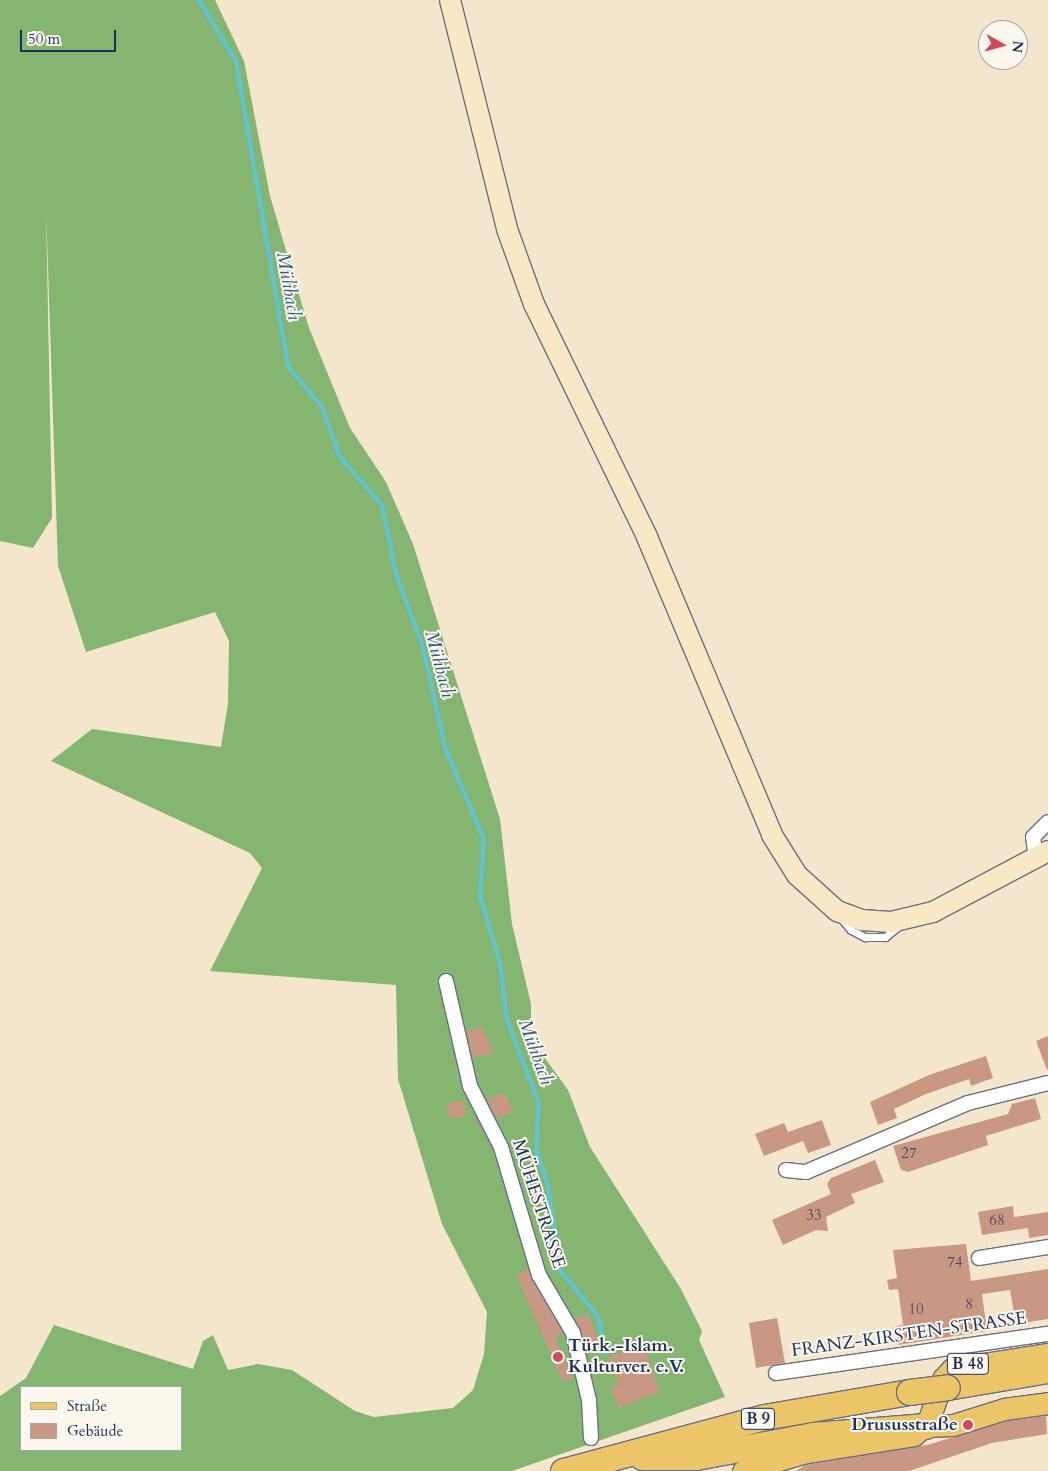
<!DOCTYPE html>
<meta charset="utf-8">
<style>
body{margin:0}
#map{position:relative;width:1048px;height:1471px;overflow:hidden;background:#f3e6cc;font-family:Cardo,serif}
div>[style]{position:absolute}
.forest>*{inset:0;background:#85b671}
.stream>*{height:4px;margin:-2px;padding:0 2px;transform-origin:2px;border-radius:2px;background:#5cc5d7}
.building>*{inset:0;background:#c99884}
.roads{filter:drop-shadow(1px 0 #676f84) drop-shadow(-1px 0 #676f84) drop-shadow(0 1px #676f84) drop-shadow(0 -1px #676f84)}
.lane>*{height:7px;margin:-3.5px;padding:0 3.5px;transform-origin:3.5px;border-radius:3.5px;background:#fff}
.street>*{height:14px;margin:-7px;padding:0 7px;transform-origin:7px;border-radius:7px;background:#fff}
.secondary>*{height:20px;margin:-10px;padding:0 10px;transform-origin:10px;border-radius:10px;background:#f8e8c3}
.primary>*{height:21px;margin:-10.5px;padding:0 10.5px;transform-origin:10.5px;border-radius:10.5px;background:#edc569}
.highway>*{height:25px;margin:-12.5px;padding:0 12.5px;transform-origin:12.5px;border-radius:12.5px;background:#edc569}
.bridges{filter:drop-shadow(1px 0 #676f84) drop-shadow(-1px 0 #676f84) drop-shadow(0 1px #676f84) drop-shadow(0 -1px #676f84)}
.highway-bridge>*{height:25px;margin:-12.5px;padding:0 12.5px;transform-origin:12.5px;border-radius:12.5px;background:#edc569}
.dots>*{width:14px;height:14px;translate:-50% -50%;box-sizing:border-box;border:2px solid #fbf7ec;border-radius:50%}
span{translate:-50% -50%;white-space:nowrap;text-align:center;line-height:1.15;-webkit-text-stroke:4px #fbf7ec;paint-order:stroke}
.number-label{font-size:15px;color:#464968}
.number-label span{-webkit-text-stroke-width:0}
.shield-label span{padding:1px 4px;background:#fbf7ec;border:1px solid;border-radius:4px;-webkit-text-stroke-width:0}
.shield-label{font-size:16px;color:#1b2f5e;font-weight:700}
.street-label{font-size:18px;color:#1b2f5e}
.poi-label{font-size:18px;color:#1b2f5e;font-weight:700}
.left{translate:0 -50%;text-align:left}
.right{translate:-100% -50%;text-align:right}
.water-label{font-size:19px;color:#2e5c82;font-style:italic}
.legend{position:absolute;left:20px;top:1386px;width:162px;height:65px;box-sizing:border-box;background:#fbf7ec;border:1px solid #a1a7b3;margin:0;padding:6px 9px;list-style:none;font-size:15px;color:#1b2f5e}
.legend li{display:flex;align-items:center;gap:10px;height:25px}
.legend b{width:25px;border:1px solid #a1a7b3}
.north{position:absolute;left:978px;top:20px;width:50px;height:50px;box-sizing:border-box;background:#fbf7ec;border:1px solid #a1a7b3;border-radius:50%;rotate:97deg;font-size:14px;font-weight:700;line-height:20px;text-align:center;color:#1b2f5e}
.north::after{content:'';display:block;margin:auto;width:18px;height:22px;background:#d1495b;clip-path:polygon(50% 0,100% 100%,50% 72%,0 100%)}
.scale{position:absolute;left:20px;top:30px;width:96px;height:22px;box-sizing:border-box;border:2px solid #1b2f5e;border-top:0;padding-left:6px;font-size:15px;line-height:18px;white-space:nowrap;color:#1b2f5e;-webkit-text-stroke:4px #fbf7ec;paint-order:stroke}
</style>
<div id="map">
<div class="forest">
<div style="clip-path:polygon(evenodd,0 0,215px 0,244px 61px,270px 196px,309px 328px,350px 428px,386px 482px,413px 544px,500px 819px,512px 924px,531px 1004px,531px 1039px,568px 1090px,590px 1147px,681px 1289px,702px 1331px,699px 1340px,725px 1397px,512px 1471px,0 1471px,0 1396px,26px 1378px,54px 1325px,193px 1369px,203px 1341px,213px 1335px,228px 1370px,258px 1364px,292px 1370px,355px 1411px,374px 1417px,453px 1408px,473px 1390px,484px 1354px,487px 1312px,442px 1224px,398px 1079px,396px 985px,210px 971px,262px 868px,250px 853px,51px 761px,92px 729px,221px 747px,228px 703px,229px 641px,215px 612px,86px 652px,58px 566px,46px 209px,52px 518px,33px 548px,0 541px,0 0,21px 1387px,181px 1387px,181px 1450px,21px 1450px,21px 1387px)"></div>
</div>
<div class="stream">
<div style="left:199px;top:0;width:71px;rotate:58.8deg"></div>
<div style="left:236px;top:61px;width:309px;rotate:80.3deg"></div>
<div style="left:288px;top:366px;width:53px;rotate:50.3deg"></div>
<div style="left:322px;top:407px;width:53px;rotate:70.2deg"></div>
<div style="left:340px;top:457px;width:64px;rotate:48.8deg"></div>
<div style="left:382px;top:505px;width:70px;rotate:78.5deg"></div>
<div style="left:396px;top:574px;width:78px;rotate:69.7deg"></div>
<div style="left:423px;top:647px;width:102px;rotate:77.6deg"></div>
<div style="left:445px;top:747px;width:101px;rotate:67.2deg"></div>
<div style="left:484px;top:840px;width:56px;rotate:94.1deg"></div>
<div style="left:480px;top:896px;width:70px;rotate:73.4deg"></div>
<div style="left:500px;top:963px;width:57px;rotate:83deg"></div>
<div style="left:507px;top:1020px;width:89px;rotate:68.9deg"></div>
<div style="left:539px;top:1103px;width:46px;rotate:93.7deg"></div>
<div style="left:536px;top:1149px;width:40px;rotate:72deg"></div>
<div style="left:548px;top:1187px;width:84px;rotate:81.8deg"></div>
<div style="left:560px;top:1270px;width:60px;rotate:51deg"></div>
<div style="left:598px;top:1317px;width:37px;rotate:79deg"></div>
</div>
<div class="building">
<div style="clip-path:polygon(482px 1027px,493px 1053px,473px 1058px,466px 1031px)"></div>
<div style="clip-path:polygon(1048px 1036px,1048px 1069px,1047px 1070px,1036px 1041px)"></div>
<div style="clip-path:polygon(986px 1056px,993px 1078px,971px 1086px,969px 1079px,926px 1094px,894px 1109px,897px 1118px,878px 1125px,870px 1102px,929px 1075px)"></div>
<div style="clip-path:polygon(503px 1092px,513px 1111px,497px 1119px,487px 1100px)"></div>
<div style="clip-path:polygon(1035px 1098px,1041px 1119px,986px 1136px,988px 1145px,908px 1172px,901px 1170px,893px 1146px,1008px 1114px,1012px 1104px)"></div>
<div style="clip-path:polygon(463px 1100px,467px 1115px,450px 1119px,446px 1104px)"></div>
<div style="clip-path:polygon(822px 1120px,831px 1145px,808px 1153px,803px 1141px,764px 1156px,755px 1134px,784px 1123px,788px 1132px)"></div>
<div style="clip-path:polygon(875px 1160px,884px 1182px,851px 1194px,855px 1203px,826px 1217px,828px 1231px,816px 1230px,783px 1245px,772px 1220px,831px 1194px,827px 1184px,831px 1178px)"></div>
<div style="clip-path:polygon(1013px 1206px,1014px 1217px,1048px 1212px,1048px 1235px,1029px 1238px,1028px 1228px,982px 1235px,978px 1212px)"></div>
<div style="clip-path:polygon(966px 1244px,971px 1281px,1048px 1269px,1048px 1319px,1016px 1324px,1010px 1290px,982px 1294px,987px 1331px,898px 1345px,896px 1326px,903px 1325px,898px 1289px,889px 1290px,887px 1280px,897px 1278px,893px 1250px)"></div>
<div style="clip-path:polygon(528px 1269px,563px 1333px,555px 1337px,573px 1378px,563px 1382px,516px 1275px)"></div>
<div style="clip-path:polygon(588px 1314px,601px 1347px,588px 1352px,575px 1319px)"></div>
<div style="clip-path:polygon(777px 1318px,785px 1363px,756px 1368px,749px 1323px)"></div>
<div style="clip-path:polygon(643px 1344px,660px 1392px,618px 1408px,611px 1388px,619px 1385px,608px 1357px)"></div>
<div style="clip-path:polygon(1046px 1416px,1047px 1434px,992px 1443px,909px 1471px,796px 1471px,805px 1465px,927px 1445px,1007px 1421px)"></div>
</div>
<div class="roads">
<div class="lane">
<div style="left:839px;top:916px;width:18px;rotate:49deg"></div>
<div style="left:851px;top:930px;width:16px;rotate:27deg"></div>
<div style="left:865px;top:937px;width:20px"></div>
<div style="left:885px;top:937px;width:19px;rotate:-39deg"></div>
</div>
<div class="street">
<div style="left:1036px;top:858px;width:21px;rotate:-98deg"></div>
<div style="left:1033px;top:837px;width:21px;rotate:-45deg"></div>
<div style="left:446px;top:981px;width:108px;rotate:77.1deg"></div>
<div style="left:470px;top:1086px;width:68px;rotate:63.1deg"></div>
<div style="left:501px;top:1147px;width:134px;rotate:73.5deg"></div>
<div style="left:539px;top:1275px;width:67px;rotate:59.6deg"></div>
<div style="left:573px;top:1333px;width:69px;rotate:76.6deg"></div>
<div style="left:589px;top:1400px;width:38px;rotate:87deg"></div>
<div style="left:786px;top:1170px;width:20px;rotate:6deg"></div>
<div style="left:806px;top:1172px;width:176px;rotate:-23.1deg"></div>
<div style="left:968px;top:1103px;width:82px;rotate:-14deg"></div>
<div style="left:979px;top:1258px;width:70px;rotate:-9.1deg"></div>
<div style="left:776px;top:1373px;width:275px;rotate:-8.2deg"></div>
</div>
<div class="secondary">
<div style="left:450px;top:0;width:236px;rotate:76deg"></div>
<div style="left:507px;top:229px;width:80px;rotate:70.2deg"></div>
<div style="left:534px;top:304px;width:259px;rotate:64.1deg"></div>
<div style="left:647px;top:537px;width:323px;rotate:67.2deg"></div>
<div style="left:772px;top:835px;width:47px;rotate:58deg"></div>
<div style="left:797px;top:875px;width:54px;rotate:42deg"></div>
<div style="left:837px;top:911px;width:27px;rotate:20deg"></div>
<div style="left:862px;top:920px;width:29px;rotate:4deg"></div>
<div style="left:891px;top:922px;width:43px;rotate:-13.4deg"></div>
<div style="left:933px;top:912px;width:130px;rotate:-27.9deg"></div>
</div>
<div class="primary">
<div style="left:926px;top:1426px;width:27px;rotate:-2deg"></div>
<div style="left:953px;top:1425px;width:53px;rotate:-17.4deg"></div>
<div style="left:1004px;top:1409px;width:44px;rotate:-7.8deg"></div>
<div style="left:743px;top:1471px;width:62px;rotate:-17deg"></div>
<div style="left:802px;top:1453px;width:113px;rotate:-9.1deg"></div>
<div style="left:914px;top:1435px;width:19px;rotate:-43deg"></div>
<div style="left:928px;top:1422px;width:46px;rotate:-70.8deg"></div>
<div style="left:943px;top:1379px;width:13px;rotate:-48deg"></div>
<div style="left:952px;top:1369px;width:97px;rotate:-8.9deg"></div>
</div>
<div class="highway">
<div style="left:947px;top:1387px;width:102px;rotate:-9.6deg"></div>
<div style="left:642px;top:1457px;width:54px"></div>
<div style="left:696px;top:1457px;width:119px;rotate:-10.6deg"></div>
<div style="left:813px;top:1435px;width:113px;rotate:-4.6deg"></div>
<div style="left:563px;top:1471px;width:208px;rotate:-15deg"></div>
<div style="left:764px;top:1417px;width:147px;rotate:-9.8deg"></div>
</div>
</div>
<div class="bridges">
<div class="highway-bridge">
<div style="left:909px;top:1392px;width:38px;rotate:-7deg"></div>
</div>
</div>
<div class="dots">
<div style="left:558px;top:1357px;background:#d1495b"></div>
<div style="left:968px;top:1425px;background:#d1495b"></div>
</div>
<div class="number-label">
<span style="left:909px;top:1154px">27</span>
<span style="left:814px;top:1216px">33</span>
<span style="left:997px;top:1221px">68</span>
<span style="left:955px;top:1263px">74</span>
<span style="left:969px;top:1305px">8</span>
<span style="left:916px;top:1310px">10</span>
</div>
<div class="shield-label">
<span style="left:968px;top:1364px">B 48</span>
<span style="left:758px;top:1419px">B 9</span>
</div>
<div class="street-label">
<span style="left:538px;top:1204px;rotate:72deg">MÜHESTRASSE</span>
<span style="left:909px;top:1335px;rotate:-8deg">FRANZ-KIRSTEN-STRASSE</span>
</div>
<div class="poi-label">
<span class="left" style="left:568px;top:1357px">Türk.-Islam.<br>Kulturver. e.V.</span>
<span class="right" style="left:958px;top:1425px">Drususstraße</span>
</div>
<div class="water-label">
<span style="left:288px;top:286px;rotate:80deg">Mühbach</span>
<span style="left:439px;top:664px;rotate:75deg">Mühbach</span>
<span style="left:535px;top:1052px;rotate:70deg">Mühbach</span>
</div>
<ul class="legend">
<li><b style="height:6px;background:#edc569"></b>Straße</li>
<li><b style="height:14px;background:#c99884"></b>Gebäude</li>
</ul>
<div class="north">N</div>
<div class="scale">50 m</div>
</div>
